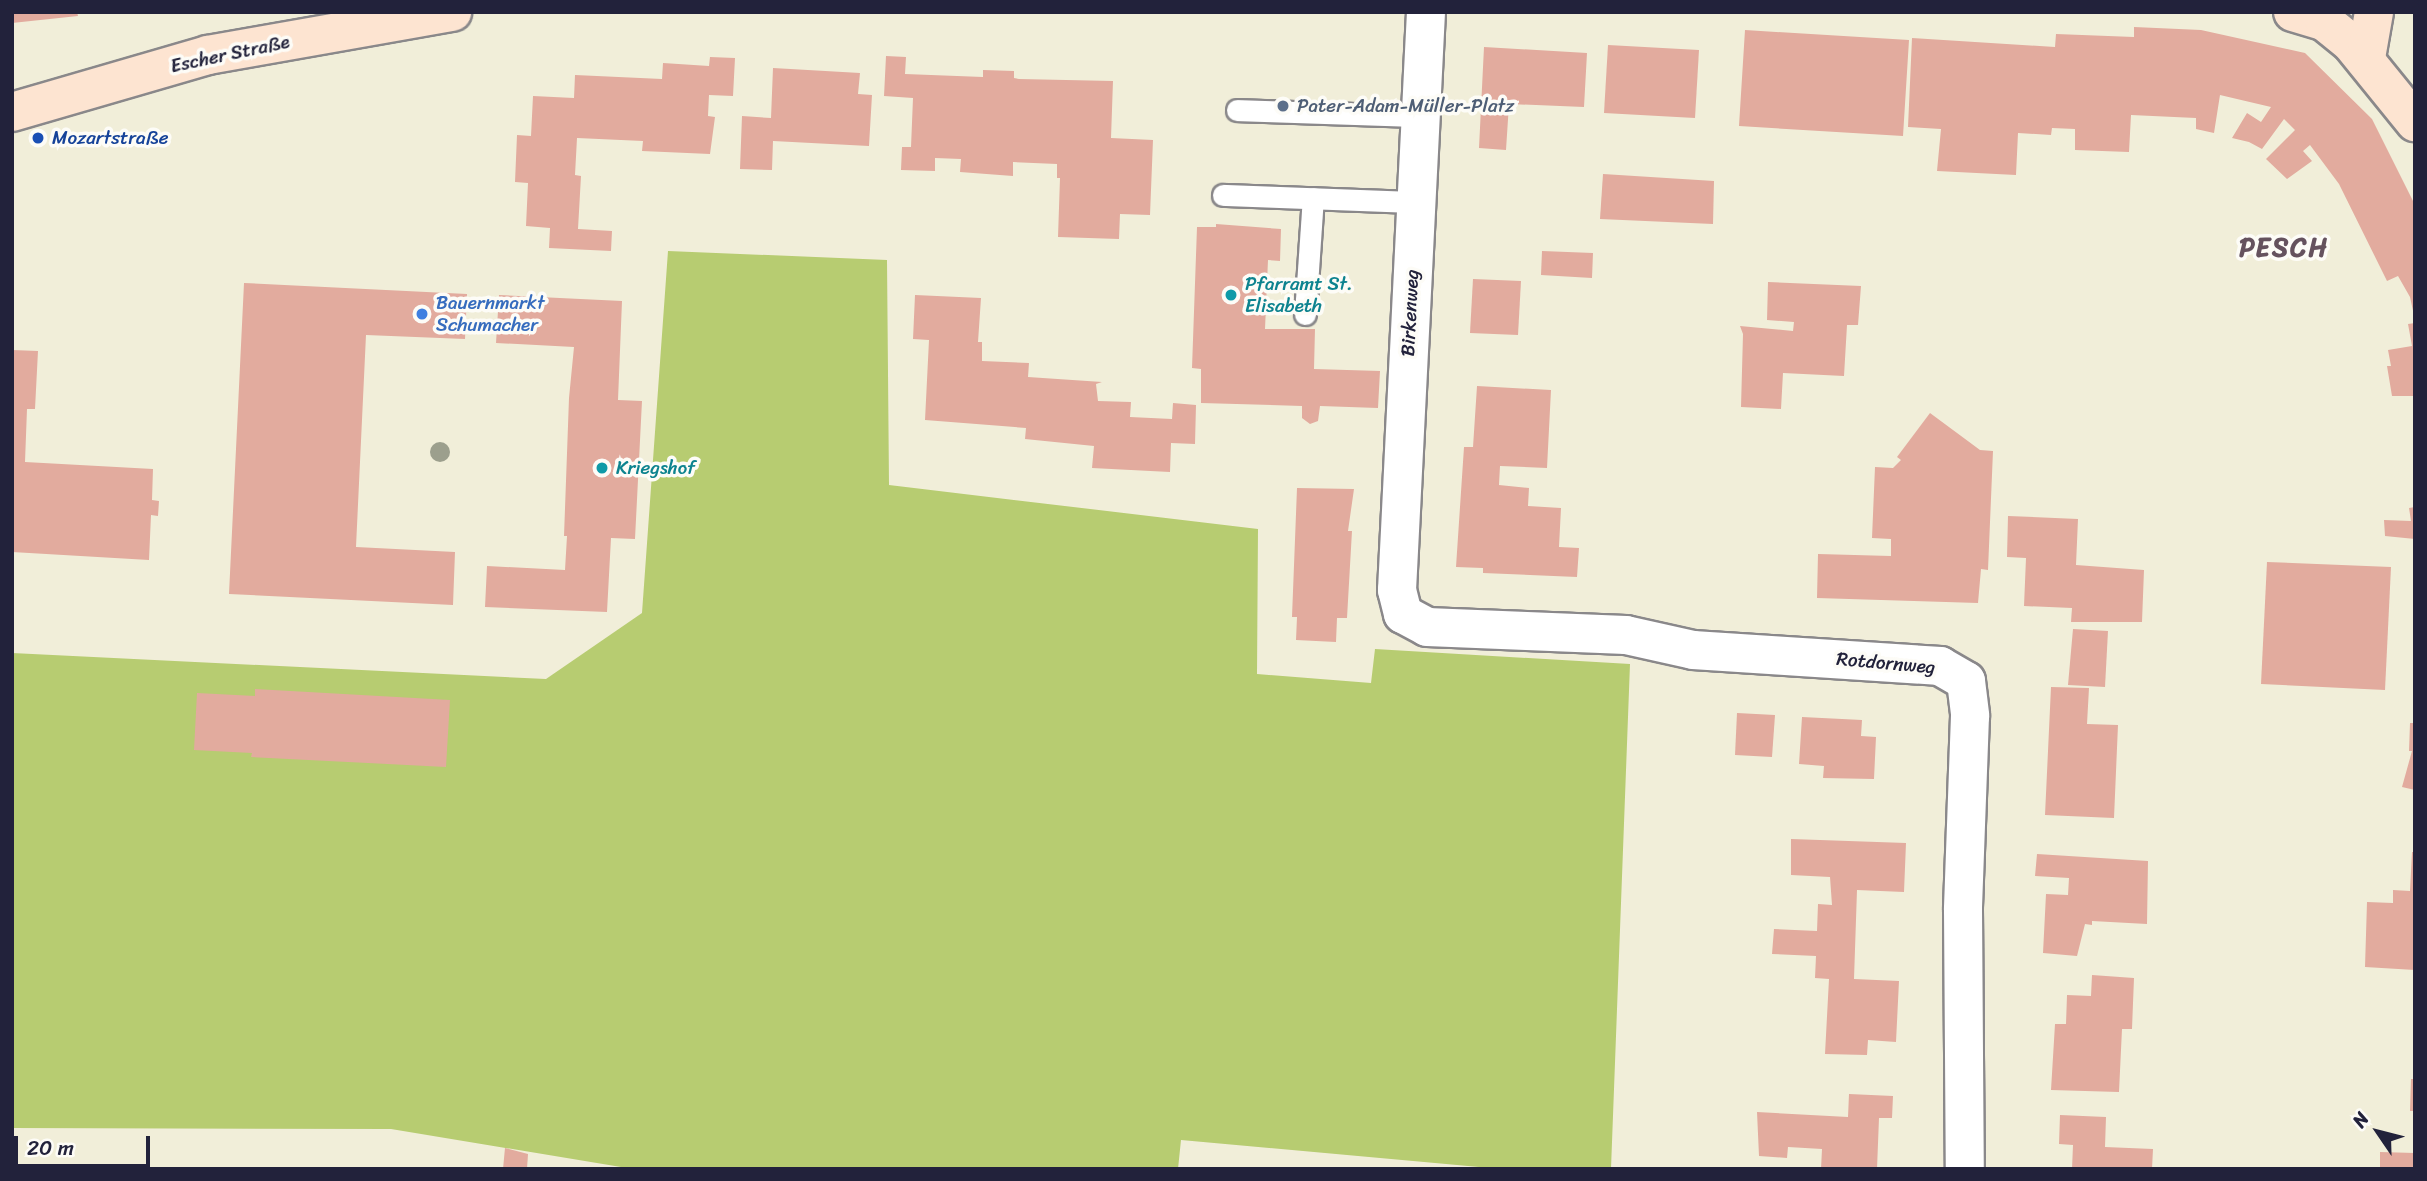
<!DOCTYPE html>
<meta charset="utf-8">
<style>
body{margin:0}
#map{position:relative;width:2427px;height:1181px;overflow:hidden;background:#f1eed9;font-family:Sriracha,sans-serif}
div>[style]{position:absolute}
.green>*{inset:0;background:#b7cc71}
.building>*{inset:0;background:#e2ab9e}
.roads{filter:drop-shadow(2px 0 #8a888a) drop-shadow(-2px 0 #8a888a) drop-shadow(0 2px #8a888a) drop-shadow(0 -2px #8a888a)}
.lane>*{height:21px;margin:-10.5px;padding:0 10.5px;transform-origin:10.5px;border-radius:10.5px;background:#fff}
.street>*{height:38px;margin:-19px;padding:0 19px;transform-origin:19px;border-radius:19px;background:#fff}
.secondary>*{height:38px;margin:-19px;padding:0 19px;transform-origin:19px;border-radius:19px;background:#fde4d1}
.trees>*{width:20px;height:20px;margin:-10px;border-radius:50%;background:#9c9f8d}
.dots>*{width:19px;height:19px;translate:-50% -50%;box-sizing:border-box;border:4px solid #fdfcf7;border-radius:50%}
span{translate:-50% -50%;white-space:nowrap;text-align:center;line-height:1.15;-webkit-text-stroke:7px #fdfcf7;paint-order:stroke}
.street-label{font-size:19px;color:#22223b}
.service-label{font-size:19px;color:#4e5e75}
.left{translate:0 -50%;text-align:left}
.transit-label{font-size:19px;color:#164399}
.culture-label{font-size:19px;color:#0d838f}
.shop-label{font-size:19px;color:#366cbe}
.district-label{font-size:26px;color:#65525e;font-weight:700;letter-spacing:2px}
.frame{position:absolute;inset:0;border:14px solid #22223b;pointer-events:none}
.north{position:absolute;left:2343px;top:1097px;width:70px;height:70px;-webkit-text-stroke:5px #fdfcf7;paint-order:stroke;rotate:305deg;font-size:19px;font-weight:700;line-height:28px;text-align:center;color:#22223b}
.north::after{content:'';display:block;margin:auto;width:24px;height:32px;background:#22223b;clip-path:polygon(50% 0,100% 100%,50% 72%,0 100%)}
.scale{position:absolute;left:14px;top:1136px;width:136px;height:32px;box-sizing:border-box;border:4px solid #22223b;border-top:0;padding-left:9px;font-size:21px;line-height:24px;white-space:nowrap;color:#22223b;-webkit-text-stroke:5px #fdfcf7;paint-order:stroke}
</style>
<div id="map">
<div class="green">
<div style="clip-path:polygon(668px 251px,887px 260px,889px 485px,1258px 529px,1257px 674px,1371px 683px,1375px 649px,1630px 664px,1611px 1169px,1501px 1169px,1181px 1140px,1178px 1169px,633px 1169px,391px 1129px,12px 1128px,12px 653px,546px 679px,642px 613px)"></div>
</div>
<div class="building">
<div style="clip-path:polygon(12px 12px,77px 12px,78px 16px,12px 23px)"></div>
<div style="clip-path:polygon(2134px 27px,2201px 30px,2305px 53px,2372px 119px,2415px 205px,2415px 320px,2410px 297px,2398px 276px,2387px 281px,2339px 184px,2310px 145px,2303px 151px,2312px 161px,2287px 179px,2266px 159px,2295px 130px,2284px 119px,2262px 149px,2249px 142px,2232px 138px,2247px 113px,2261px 122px,2271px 107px,2220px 95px,2214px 133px,2196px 129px,2196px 118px,2131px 115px,2129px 152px,2075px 150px,2075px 129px,2052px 128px,2051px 135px,2018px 133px,2016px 175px,1937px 171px,1941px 129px,1908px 127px,1912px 38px,2055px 47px,2056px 34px,2134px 37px)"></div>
<div style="clip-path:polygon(1745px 30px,1909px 40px,1903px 136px,1739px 126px)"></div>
<div style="clip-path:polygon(1608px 45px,1699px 50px,1695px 118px,1604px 113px)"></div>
<div style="clip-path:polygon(1484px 47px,1587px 53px,1584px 107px,1509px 104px,1506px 150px,1479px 148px)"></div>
<div style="clip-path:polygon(886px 56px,906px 57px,905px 74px,983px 77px,983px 70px,1014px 71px,1014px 78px,1019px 79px,1113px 81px,1111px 138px,1153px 140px,1150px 215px,1120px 214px,1119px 239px,1058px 237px,1060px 178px,1057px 178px,1057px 164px,1013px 162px,1013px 176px,960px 172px,961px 159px,935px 158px,935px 171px,901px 170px,902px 147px,911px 147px,913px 98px,884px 96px)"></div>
<div style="clip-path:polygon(710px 57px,735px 58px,733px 96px,709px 95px,708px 116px,715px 117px,710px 154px,642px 151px,643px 141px,577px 138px,575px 175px,581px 176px,578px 229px,612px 231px,611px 251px,549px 248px,550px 228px,526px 226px,528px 183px,515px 182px,517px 135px,531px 136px,533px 96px,574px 98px,575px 75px,662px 79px,663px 63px,709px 66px)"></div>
<div style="clip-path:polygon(773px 68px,860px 73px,858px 94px,872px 95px,869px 146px,773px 141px,772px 170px,740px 169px,742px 116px,771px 118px)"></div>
<div style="clip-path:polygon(1603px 174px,1714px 181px,1713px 224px,1600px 219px)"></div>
<div style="clip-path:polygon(1216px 224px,1281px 229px,1280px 261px,1268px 260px,1265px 329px,1315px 329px,1314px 369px,1380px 371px,1378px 408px,1320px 406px,1318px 421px,1310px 424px,1302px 418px,1302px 406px,1201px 403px,1201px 369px,1192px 368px,1197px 227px,1216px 227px)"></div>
<div style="clip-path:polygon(1542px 251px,1593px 253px,1592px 278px,1541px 275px)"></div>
<div style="clip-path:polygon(1473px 279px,1521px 281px,1518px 335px,1470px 333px)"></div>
<div style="clip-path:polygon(1768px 282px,1861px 286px,1858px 325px,1847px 325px,1844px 376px,1783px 373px,1781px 409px,1741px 407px,1743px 334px,1740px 326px,1793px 331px,1794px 322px,1767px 320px)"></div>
<div style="clip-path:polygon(244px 283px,467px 294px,465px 339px,366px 335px,356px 547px,455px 552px,453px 605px,229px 594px)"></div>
<div style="clip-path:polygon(499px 295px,622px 301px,618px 400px,642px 401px,635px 539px,611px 538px,607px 612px,485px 607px,487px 566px,565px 570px,567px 536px,564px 536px,569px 398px,574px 347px,496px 343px)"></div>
<div style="clip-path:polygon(915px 295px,981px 298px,978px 342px,982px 342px,982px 361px,1029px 363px,1028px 377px,1102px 382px,1096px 384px,1098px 401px,1131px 402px,1130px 417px,1172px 419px,1173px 403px,1196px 405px,1195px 444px,1171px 443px,1170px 472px,1092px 468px,1094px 446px,1025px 439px,1026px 428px,925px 420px,929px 340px,913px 339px)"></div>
<div style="clip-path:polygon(2415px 323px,2415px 396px,2392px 396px,2387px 366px,2391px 366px,2388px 350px,2412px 346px,2408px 324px)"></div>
<div style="clip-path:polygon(12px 350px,38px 351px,35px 409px,27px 409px,25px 462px,153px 469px,152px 500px,159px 501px,158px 516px,151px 515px,149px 560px,12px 552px)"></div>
<div style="clip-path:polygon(1477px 386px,1551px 390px,1547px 468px,1500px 466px,1499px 485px,1529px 488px,1528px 506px,1561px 508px,1559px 547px,1579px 548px,1577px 577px,1483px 573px,1483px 568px,1456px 567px,1464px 447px,1473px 447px)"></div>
<div style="clip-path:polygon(1930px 413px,1980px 450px,1993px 451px,1988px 570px,1981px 569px,1978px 603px,1817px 598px,1818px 554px,1891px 556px,1891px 539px,1872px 538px,1875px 467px,1893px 468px,1901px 460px,1897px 457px)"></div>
<div style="clip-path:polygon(1297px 488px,1354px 489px,1348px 531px,1352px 531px,1347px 618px,1337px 618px,1336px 642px,1296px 640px,1297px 617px,1292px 617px)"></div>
<div style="clip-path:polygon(2415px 507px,2415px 539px,2385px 536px,2384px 520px,2411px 521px,2409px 508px)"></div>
<div style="clip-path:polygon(2008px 516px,2078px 519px,2076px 565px,2144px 570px,2142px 622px,2071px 622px,2072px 608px,2024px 606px,2026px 558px,2007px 557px)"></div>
<div style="clip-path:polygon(2267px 562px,2391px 567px,2385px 690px,2261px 684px)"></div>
<div style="clip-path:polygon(2073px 629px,2108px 631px,2105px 687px,2068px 685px)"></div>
<div style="clip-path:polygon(2051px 687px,2089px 688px,2087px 724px,2118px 725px,2114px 818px,2045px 815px)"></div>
<div style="clip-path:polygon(255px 689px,450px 700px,446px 767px,251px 757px,252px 753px,194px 750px,197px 693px,255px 696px)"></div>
<div style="clip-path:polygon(1737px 713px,1775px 715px,1772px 757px,1735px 755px)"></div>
<div style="clip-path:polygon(1802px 717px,1862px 720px,1861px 736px,1876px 737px,1874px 779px,1823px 778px,1824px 766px,1799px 764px)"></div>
<div style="clip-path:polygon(2410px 723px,2415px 723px,2415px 790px,2402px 787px,2412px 751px,2409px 751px)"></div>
<div style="clip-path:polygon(1791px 839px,1906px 843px,1904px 892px,1857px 890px,1854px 979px,1899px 981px,1896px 1042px,1868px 1040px,1867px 1055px,1825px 1054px,1829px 979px,1815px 978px,1816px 956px,1772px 954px,1774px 929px,1817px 931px,1818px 904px,1832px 905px,1830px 877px,1791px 875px)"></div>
<div style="clip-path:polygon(2412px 852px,2415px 852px,2415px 970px,2365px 967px,2367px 902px,2393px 903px,2393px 890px,2410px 891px)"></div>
<div style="clip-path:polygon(2037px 854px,2148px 861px,2147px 924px,2092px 921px,2092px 925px,2085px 924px,2077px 956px,2043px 953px,2046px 894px,2068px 895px,2069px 878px,2035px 876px)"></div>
<div style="clip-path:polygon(2092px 975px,2134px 978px,2132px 1029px,2122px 1029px,2119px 1092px,2051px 1090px,2055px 1024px,2066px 1024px,2067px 995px,2091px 996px)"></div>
<div style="clip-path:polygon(2411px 1079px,2415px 1079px,2415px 1111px,2410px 1111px)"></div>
<div style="clip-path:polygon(1849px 1094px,1893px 1096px,1892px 1118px,1879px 1118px,1877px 1169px,1821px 1169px,1822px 1149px,1788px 1147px,1787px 1158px,1759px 1156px,1757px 1112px,1848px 1117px)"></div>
<div style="clip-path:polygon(2060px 1115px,2106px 1117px,2105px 1147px,2153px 1149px,2152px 1169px,2072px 1169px,2073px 1145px,2059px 1144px)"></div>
<div style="clip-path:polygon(505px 1148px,528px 1154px,527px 1169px,503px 1169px)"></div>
<div style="clip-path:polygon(2380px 1152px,2415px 1153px,2415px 1169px,2380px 1169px)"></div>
</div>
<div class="roads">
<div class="lane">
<div style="left:1237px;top:110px;width:183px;rotate:1.9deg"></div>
<div style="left:1223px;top:195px;width:193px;rotate:2.1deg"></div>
<div style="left:1305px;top:314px;width:116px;rotate:-86.1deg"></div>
</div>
<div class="street">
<div style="left:1426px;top:12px;width:579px;rotate:92.87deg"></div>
<div style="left:1397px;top:590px;width:25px;rotate:76deg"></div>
<div style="left:1403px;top:614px;width:27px;rotate:28deg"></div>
<div style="left:1427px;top:627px;width:199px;rotate:2.3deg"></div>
<div style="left:1626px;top:635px;width:69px;rotate:12.6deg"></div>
<div style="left:1693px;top:650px;width:248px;rotate:3.7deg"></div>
<div style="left:1940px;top:666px;width:30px;rotate:30deg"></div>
<div style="left:1966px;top:681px;width:35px;rotate:83deg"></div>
<div style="left:1970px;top:716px;width:194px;rotate:92.1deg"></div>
<div style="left:1963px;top:910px;width:259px;rotate:89.6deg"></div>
</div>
<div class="secondary">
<div style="left:2293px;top:12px;width:34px;rotate:17deg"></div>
<div style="left:2325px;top:22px;width:33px;rotate:39deg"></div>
<div style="left:2351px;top:43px;width:102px;rotate:51deg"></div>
<div style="left:2366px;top:58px;width:47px;rotate:-80.1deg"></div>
<div style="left:12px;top:112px;width:204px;rotate:-16.2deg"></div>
<div style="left:208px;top:55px;width:248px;rotate:-10deg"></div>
</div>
</div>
<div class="trees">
<div style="left:440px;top:452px"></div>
</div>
<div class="dots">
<div style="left:1283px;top:106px;background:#5c6f8a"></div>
<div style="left:38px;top:138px;background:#1a4fb4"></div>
<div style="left:1231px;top:295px;background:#0f9aa8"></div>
<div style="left:422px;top:314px;background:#3f7fe0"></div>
<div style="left:602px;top:468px;background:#0f9aa8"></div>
</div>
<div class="street-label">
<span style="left:230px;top:54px;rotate:-12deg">Escher Straße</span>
<span style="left:1410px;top:313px;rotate:-87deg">Birkenweg</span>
<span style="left:1886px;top:663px;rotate:5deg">Rotdornweg</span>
</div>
<div class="service-label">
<span class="left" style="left:1297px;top:106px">Pater-Adam-Müller-Platz</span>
</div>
<div class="transit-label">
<span class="left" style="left:52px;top:138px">Mozartstraße</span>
</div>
<div class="culture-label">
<span class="left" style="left:1245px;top:295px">Pfarramt St.<br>Elisabeth</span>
<span class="left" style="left:616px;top:468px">Kriegshof</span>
</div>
<div class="shop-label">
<span class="left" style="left:436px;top:314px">Bauernmarkt<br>Schumacher</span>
</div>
<div class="district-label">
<span style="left:2284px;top:248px">PESCH</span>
</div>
<div class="frame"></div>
<div class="north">N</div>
<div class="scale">20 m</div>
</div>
